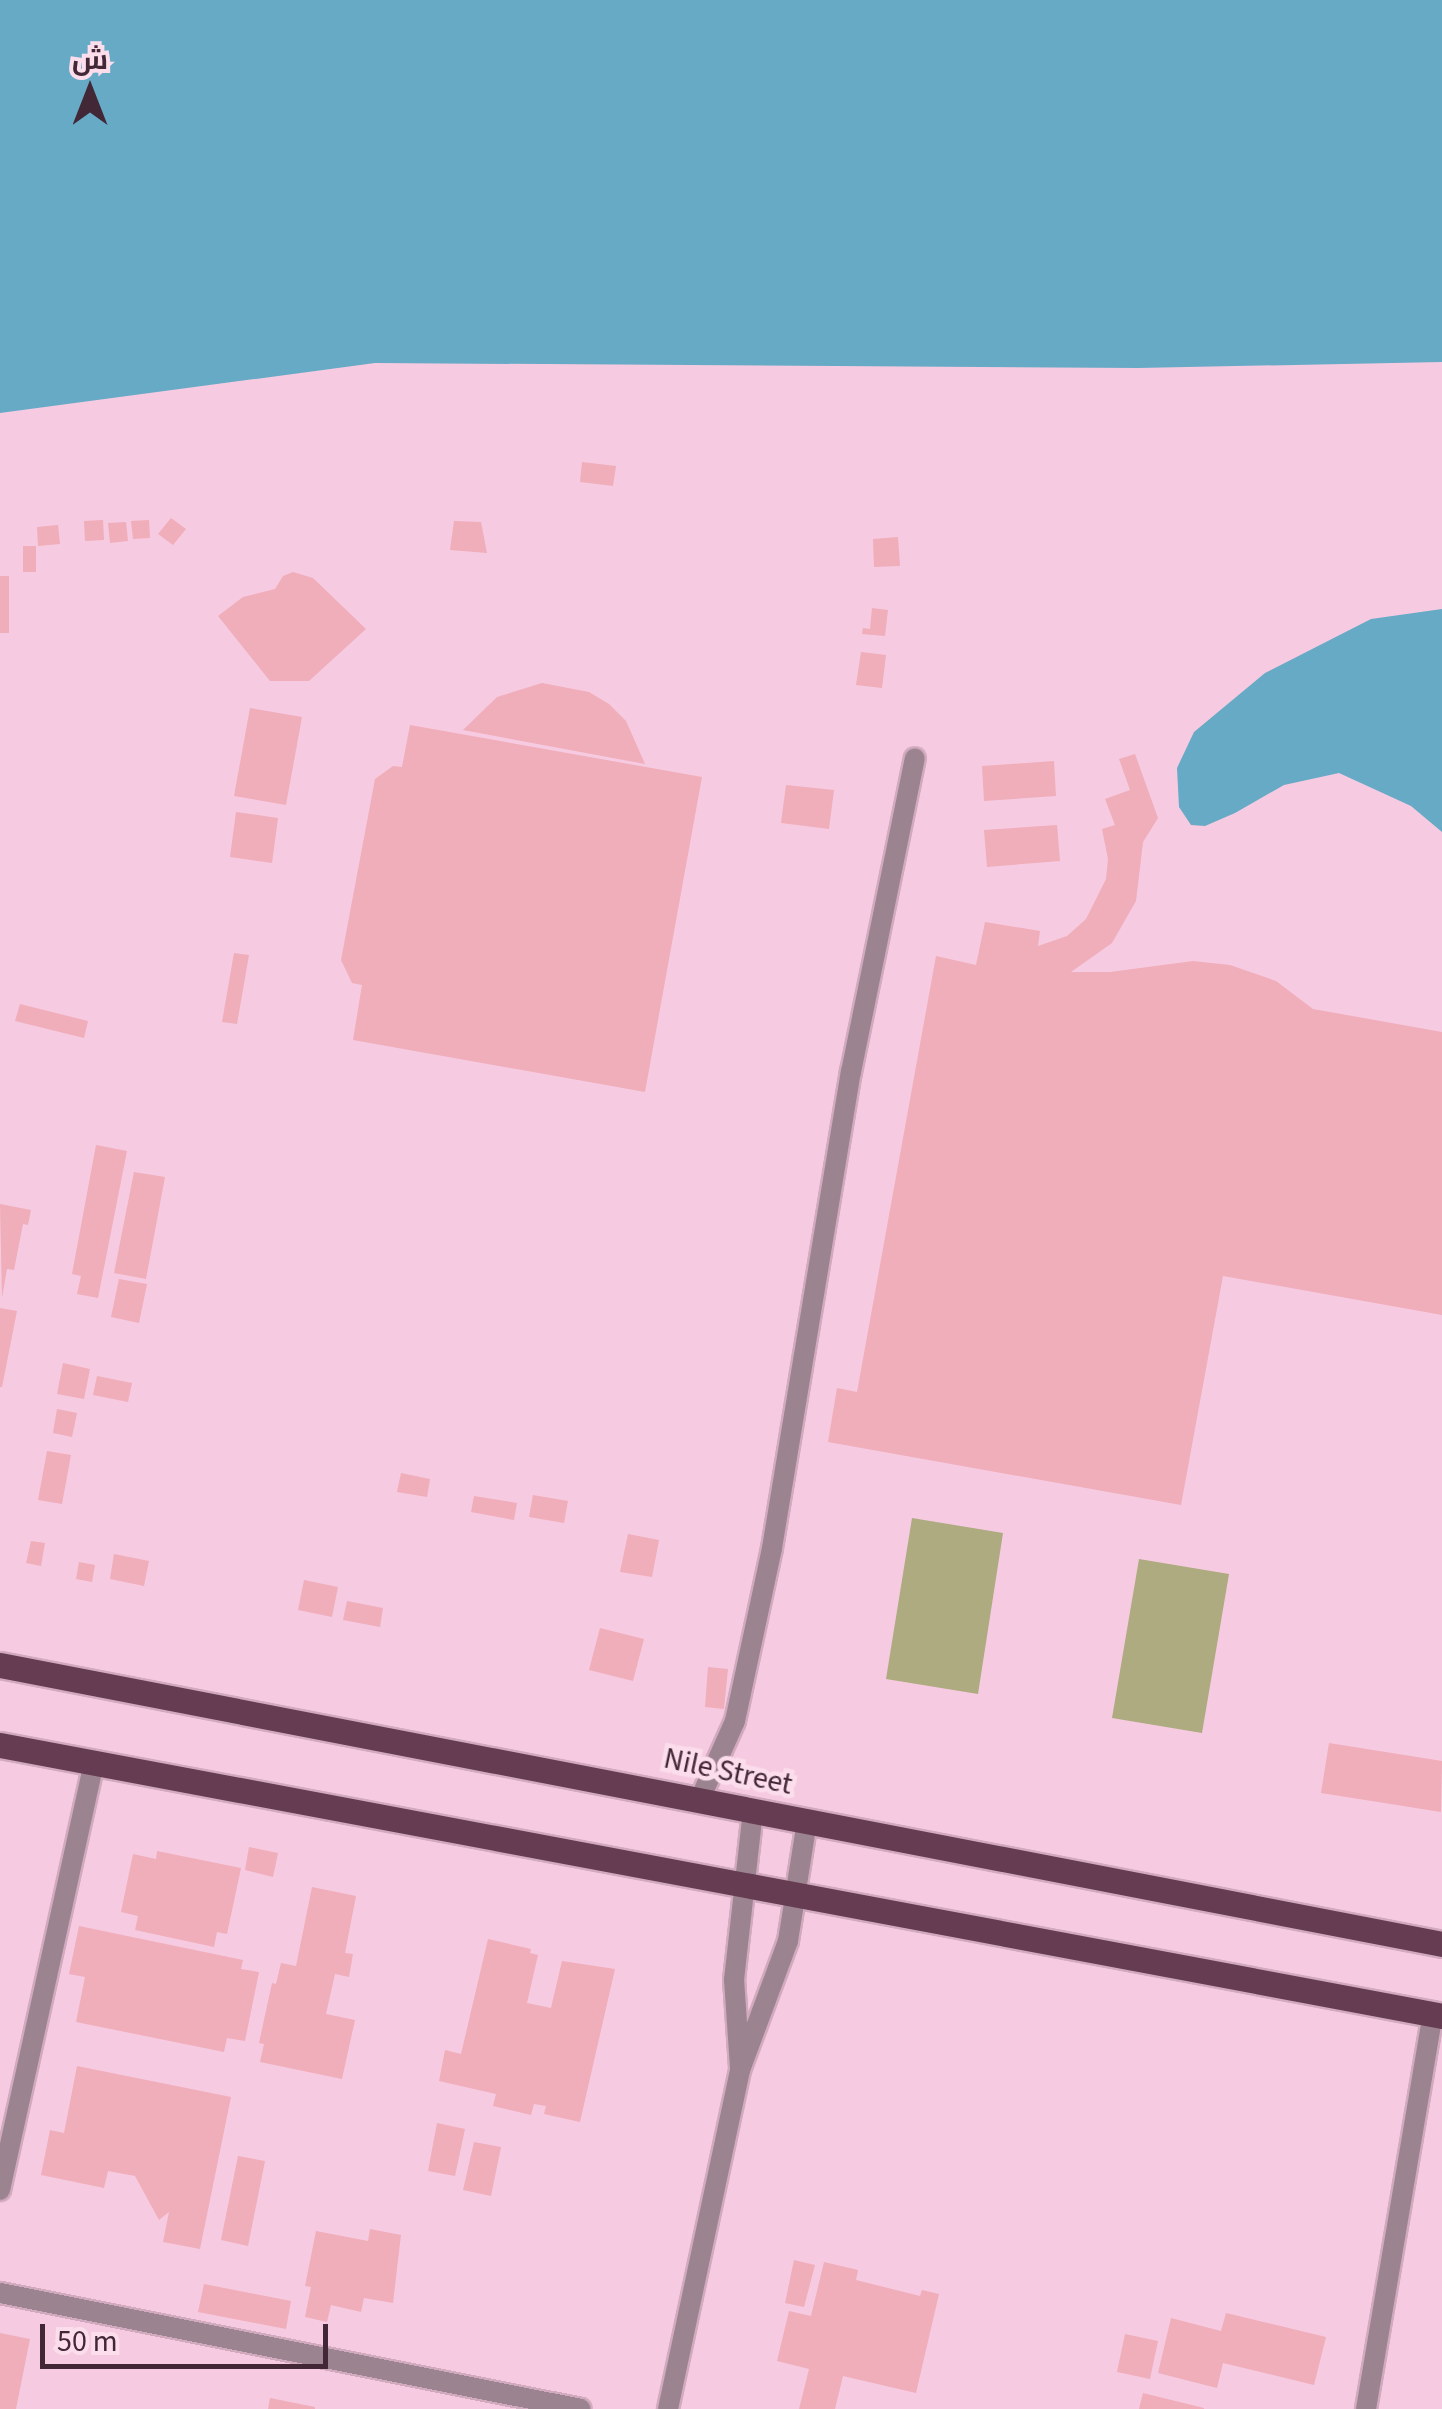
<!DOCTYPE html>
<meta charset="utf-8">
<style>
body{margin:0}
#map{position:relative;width:1442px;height:2409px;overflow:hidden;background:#f6cbe1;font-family:"Source Sans 3",Cairo,sans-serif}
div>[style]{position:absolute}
.green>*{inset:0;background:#adab7f}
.water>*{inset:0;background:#66aac6}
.building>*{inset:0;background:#f0adba}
.roads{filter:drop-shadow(2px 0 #d2aabf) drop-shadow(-2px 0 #d2aabf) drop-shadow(0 2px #d2aabf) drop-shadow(0 -2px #d2aabf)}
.service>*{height:20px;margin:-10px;padding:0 10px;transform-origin:10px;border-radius:10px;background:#9c8390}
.minor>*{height:20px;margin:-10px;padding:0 10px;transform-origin:10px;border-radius:10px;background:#9c8390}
.tertiary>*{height:20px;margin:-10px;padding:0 10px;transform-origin:10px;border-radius:10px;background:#9c8390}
.primary>*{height:25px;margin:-12.5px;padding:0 12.5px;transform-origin:12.5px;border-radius:12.5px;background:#663c53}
span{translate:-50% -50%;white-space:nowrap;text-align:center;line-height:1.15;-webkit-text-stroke:9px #fbddec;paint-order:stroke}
.street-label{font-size:30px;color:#422736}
.north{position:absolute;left:40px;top:40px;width:100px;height:100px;-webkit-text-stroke:8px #fbddec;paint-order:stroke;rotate:0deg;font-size:28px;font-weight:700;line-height:40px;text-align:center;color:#422736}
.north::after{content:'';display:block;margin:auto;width:35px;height:45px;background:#422736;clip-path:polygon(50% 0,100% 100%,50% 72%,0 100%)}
.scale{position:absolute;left:40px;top:2324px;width:288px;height:45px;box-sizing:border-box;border:5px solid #422736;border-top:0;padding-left:12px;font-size:30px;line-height:35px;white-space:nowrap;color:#422736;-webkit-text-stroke:8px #fbddec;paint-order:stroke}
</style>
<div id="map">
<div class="green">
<div style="clip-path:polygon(912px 1518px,1003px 1533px,978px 1694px,886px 1679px)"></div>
<div style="clip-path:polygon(1139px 1559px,1229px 1574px,1202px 1733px,1112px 1718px)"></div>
</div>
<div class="water">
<div style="clip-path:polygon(0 0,1442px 0,1442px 362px,1138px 368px,375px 363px,0 413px)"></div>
<div style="clip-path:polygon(1442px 609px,1442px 832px,1411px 806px,1339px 773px,1284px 785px,1235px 813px,1205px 826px,1191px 825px,1179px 807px,1177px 768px,1194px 732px,1265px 673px,1371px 619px)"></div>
</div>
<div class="building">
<div style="clip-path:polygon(582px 462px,616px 466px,613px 486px,580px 482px)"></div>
<div style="clip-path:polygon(171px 518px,186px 529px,173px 545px,158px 534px)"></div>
<div style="clip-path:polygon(103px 520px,104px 540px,85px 541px,84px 521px)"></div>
<div style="clip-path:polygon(149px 520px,150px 538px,133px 539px,131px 521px)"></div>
<div style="clip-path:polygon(454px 521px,481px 522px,487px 553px,450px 550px)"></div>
<div style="clip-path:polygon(126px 522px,128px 541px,110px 543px,108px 523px)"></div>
<div style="clip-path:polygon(58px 525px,60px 544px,38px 546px,37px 527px)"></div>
<div style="clip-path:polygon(898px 537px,900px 566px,874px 567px,873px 539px)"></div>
<div style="clip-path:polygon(23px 546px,36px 546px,36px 572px,23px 572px)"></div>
<div style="clip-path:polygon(293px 572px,313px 578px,366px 629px,309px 681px,270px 681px,218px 616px,243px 597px,275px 589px,283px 576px)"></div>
<div style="clip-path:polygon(0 576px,9px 576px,9px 633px,0 633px)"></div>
<div style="clip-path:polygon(872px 608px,888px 610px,885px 636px,862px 634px,863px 628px,870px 629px)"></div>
<div style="clip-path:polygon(861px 652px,886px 655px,882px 688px,856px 685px)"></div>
<div style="clip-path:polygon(542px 683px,589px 692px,609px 704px,626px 721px,645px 764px,463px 730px,497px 697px)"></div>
<div style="clip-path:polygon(250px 708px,302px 717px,286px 805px,234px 796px)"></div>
<div style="clip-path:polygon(410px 725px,702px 777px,645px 1092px,353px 1040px,362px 985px,352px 983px,341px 960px,375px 779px,393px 766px,402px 767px)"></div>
<div style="clip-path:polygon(1135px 754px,1158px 818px,1143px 842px,1136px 901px,1112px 943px,1071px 972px,1110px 972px,1193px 961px,1230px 965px,1276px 981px,1313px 1009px,1442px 1032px,1442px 1315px,1223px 1276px,1181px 1505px,828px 1442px,837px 1388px,857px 1392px,936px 956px,976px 965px,985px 922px,1040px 931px,1038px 946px,1067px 936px,1086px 919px,1106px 879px,1108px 859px,1102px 829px,1115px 825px,1105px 799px,1130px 790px,1119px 759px)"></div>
<div style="clip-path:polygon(1054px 761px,1056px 796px,984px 801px,982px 766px)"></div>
<div style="clip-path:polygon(786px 785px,834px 790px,829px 829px,781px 823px)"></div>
<div style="clip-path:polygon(236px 812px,278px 818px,272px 863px,230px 857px)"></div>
<div style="clip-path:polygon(1057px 825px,1060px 861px,987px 867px,984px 830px)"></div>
<div style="clip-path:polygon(234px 953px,249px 955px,237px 1024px,222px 1022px)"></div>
<div style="clip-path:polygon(20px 1004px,88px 1021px,84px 1038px,15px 1021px)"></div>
<div style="clip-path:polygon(96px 1145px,127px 1151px,98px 1298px,77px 1294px,81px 1276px,72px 1274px)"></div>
<div style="clip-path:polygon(134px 1172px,165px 1177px,146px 1279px,114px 1273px)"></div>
<div style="clip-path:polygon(0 1204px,31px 1210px,28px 1225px,23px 1224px,14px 1270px,7px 1269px,2px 1298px)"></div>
<div style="clip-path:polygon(119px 1279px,147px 1284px,139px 1323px,111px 1317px)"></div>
<div style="clip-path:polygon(0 1308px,17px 1311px,2px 1387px,0 1387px)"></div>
<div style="clip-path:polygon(63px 1363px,90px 1369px,84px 1399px,57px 1394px)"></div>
<div style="clip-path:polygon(97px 1376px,132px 1383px,128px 1402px,93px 1395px)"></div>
<div style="clip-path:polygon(57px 1409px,77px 1413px,72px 1437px,53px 1433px)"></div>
<div style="clip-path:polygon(47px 1451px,71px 1455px,62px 1504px,38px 1500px)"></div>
<div style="clip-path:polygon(401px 1473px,430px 1479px,427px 1497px,397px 1492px)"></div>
<div style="clip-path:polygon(533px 1495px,568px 1501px,564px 1523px,529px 1517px)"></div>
<div style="clip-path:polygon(474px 1496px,517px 1503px,514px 1520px,471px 1512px)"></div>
<div style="clip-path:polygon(628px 1534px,659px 1540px,652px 1577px,620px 1572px)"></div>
<div style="clip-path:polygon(31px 1541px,45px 1543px,41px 1566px,26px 1563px)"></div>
<div style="clip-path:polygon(114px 1554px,149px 1561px,144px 1586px,110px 1579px)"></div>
<div style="clip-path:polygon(79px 1562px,95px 1565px,92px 1582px,76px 1579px)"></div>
<div style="clip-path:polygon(304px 1580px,338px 1587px,332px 1617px,298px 1610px)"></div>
<div style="clip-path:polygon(347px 1601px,383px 1608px,380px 1627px,343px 1620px)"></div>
<div style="clip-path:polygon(600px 1628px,644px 1639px,633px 1681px,589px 1670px)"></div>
<div style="clip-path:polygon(708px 1667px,728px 1669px,724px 1709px,705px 1707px)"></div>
<div style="clip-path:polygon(1329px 1743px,1442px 1761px,1441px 1812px,1321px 1793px)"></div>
<div style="clip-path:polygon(249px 1847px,278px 1853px,273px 1877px,245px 1870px)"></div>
<div style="clip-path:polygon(157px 1851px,241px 1868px,227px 1934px,217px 1932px,214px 1947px,135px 1930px,138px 1916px,121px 1912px,133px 1854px,156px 1859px)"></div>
<div style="clip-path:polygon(312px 1887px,356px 1896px,345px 1953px,353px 1954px,349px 1977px,335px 1974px,326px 2014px,355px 2020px,342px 2079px,260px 2062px,264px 2044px,259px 2043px,272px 1983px,276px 1984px,281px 1963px,296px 1966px)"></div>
<div style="clip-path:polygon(79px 1926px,243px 1960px,241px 1969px,259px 1972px,245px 2041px,227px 2038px,224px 2052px,76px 2022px,85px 1977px,69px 1974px)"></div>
<div style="clip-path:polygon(488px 1939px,531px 1949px,530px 1953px,538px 1955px,527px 2003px,551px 2008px,562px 1961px,615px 1969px,580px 2122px,544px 2114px,546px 2106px,534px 2104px,531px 2115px,493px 2106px,496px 2094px,439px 2081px,445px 2050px,461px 2054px)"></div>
<div style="clip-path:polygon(77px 2066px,231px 2097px,200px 2249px,163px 2242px,169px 2212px,159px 2220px,135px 2176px,108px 2171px,104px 2188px,41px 2175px,50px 2130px,64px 2133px)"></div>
<div style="clip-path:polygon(437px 2123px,465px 2129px,455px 2176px,428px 2171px)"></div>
<div style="clip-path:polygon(474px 2142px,501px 2147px,491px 2196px,463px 2190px)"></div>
<div style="clip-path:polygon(238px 2156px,265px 2161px,248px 2246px,221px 2240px)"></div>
<div style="clip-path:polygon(370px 2229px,401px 2235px,393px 2303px,364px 2298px,361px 2312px,331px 2305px,327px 2322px,305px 2317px,311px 2287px,305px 2286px,316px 2231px,368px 2241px)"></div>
<div style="clip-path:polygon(794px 2260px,815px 2265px,804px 2307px,785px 2303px)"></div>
<div style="clip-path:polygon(824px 2262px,858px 2270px,856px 2280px,920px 2296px,922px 2290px,939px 2294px,916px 2393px,843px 2376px,835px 2409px,799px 2409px,809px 2369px,777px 2361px,789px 2311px,811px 2316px)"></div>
<div style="clip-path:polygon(204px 2284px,291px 2301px,286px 2329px,198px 2312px)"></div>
<div style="clip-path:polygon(1226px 2313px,1326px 2337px,1314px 2385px,1223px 2363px,1217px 2388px,1158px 2373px,1171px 2318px,1221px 2331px)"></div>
<div style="clip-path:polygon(0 2333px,30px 2339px,16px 2409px,0 2409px)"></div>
<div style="clip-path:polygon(1125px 2334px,1158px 2341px,1150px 2379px,1117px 2372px)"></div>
<div style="clip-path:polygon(1143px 2393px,1204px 2408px,1204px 2409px,1139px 2409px)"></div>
<div style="clip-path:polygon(270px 2398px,315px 2407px,315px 2409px,268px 2409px)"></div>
</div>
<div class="roads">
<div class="service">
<div style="left:700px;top:1799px;width:85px;rotate:-65.8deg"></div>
<div style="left:735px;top:1721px;width:177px;rotate:-77.9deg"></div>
<div style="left:772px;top:1548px;width:483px;rotate:-80.6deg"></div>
<div style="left:851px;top:1072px;width:320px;rotate:-78.5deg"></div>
</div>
<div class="minor">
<div style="left:0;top:2190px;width:439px;rotate:-77.6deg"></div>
<div style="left:0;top:2293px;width:592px;rotate:11.29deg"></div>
<div style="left:1366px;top:2409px;width:401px;rotate:-80.4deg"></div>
</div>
<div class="tertiary">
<div style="left:740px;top:2067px;width:87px;rotate:-93.9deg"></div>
<div style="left:734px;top:1980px;width:170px;rotate:-83.6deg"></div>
<div style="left:668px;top:2409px;width:347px;rotate:-78deg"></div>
<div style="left:740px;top:2070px;width:138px;rotate:-69.6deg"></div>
<div style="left:788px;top:1941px;width:121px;rotate:-81deg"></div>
</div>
<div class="primary">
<div style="left:0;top:1665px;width:1469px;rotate:10.95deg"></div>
<div style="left:0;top:1745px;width:1467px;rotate:10.64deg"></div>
</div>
</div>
<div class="street-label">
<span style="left:728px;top:1772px;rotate:12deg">Nile Street</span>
</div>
<div class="north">ش</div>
<div class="scale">50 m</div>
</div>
